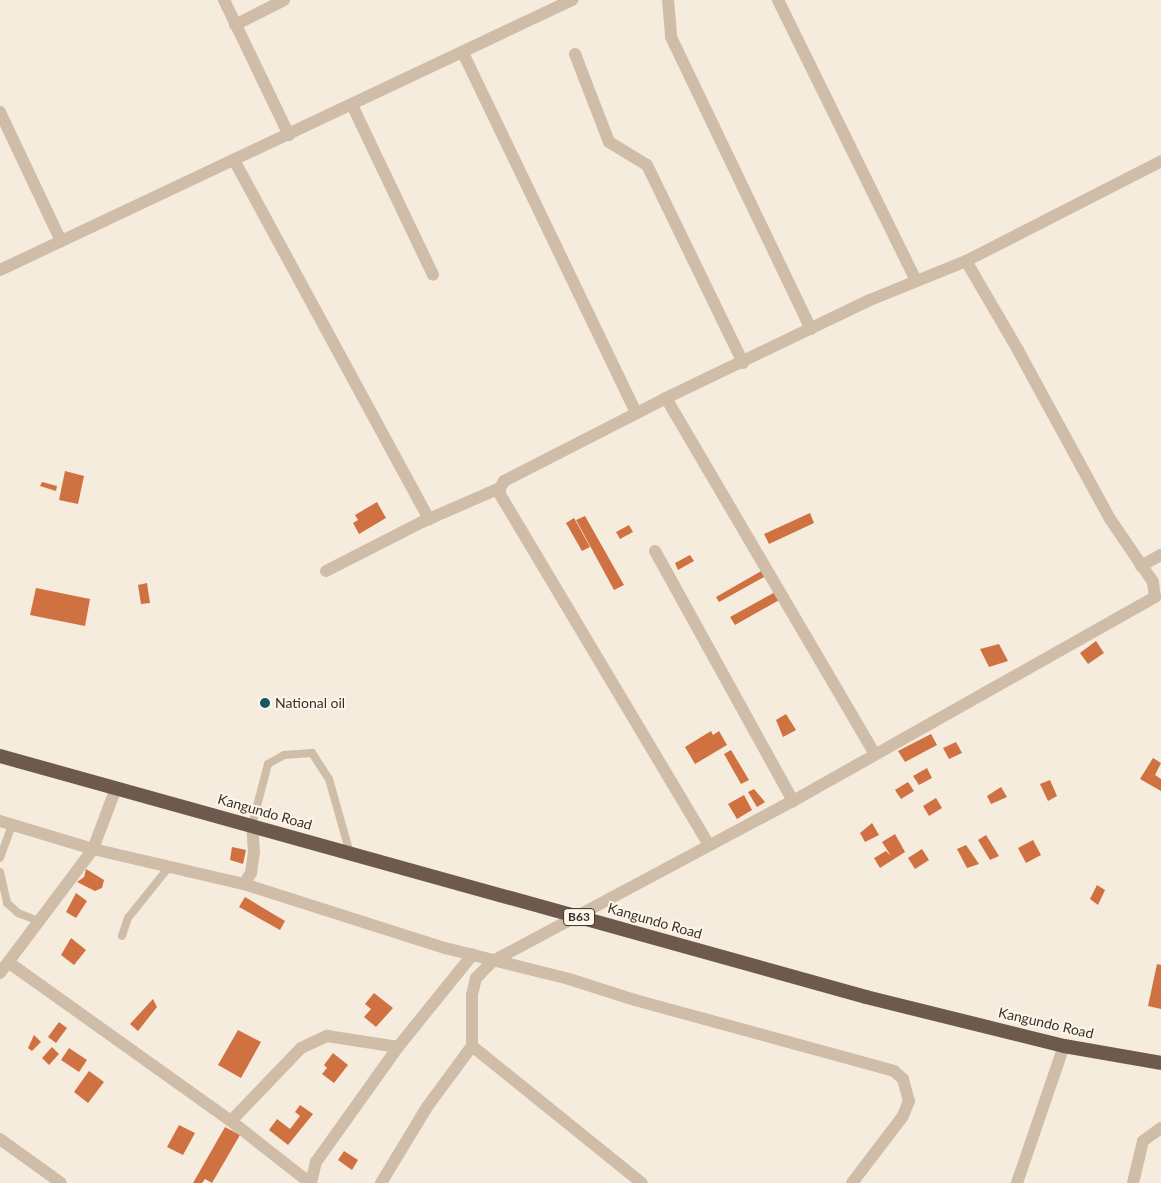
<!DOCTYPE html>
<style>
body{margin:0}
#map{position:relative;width:1161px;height:1183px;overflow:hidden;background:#f5ecde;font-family:Lato,sans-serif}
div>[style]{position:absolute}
.building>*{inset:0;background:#d07141}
.service>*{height:8px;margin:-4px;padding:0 4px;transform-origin:4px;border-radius:4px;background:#cfbda8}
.minor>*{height:12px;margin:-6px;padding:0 6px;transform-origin:6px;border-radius:6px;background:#cfbda8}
.trunk>*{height:14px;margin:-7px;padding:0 7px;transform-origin:7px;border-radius:7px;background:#6e5a4c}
.dots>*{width:14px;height:14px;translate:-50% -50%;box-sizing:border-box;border:2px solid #fcf6eb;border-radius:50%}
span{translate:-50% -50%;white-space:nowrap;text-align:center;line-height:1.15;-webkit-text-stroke:4px #fcf6eb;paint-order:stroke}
.shield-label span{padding:1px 4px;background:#fcf6eb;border:1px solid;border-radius:4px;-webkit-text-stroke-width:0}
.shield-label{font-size:12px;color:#3b3029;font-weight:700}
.poi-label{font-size:14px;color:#3b3029}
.left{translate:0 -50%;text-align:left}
.street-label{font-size:14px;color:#3b3029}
</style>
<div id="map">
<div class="building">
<div style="clip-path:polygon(65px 471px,84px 476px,78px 504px,59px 500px)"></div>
<div style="clip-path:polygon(42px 482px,57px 486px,56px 491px,40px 486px)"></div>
<div style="clip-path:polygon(377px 502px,386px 518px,359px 534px,353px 523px,358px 520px,355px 515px)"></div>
<div style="clip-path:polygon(810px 513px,814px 523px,769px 544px,764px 534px)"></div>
<div style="clip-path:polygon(585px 516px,624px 585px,614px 590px,576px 520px)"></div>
<div style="clip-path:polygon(574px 518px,590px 547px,582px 551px,566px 523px)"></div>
<div style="clip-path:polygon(629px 525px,633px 532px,620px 539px,616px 532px)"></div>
<div style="clip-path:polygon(690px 555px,694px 561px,678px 570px,675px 563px)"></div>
<div style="clip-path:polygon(763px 570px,766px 576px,719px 602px,716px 597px)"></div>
<div style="clip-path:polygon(147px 583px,150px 603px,141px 604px,138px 585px)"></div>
<div style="clip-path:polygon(36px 588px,90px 599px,85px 626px,30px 615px)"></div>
<div style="clip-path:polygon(777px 591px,781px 599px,735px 625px,730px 617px)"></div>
<div style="clip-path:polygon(1096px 641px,1104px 653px,1088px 664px,1080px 653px)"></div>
<div style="clip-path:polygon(999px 644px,1008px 661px,989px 667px,980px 649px)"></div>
<div style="clip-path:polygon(786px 714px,796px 730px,783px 737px,776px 720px)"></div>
<div style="clip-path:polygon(711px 731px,713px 735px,719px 731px,727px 745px,695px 764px,685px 747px)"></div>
<div style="clip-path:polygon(931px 734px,937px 745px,905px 762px,898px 751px)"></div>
<div style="clip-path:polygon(956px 742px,962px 753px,949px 759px,943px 748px)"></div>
<div style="clip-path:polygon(731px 750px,749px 780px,741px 784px,724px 754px)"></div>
<div style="clip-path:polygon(1153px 758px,1161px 763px,1155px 775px,1161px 779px,1161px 791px,1140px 779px)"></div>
<div style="clip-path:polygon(927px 768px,932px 778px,919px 785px,913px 776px)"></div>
<div style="clip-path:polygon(1050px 780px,1057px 796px,1048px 801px,1040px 784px)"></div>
<div style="clip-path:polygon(908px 782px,914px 791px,901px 799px,895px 790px)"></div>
<div style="clip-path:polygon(1001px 787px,1007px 797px,991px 804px,987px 796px)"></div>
<div style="clip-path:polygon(754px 789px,765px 802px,757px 807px,748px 792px)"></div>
<div style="clip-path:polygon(744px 795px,752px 810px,737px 819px,728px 804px)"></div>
<div style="clip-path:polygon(936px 798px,942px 808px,929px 816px,923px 806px)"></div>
<div style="clip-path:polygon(872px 823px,879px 835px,865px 842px,860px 833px)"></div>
<div style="clip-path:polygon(895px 834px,905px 852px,880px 868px,874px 858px,886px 851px,891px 856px,882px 842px)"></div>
<div style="clip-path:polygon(986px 835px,999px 856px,990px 860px,978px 840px)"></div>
<div style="clip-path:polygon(1033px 840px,1041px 855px,1026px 863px,1018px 848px)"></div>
<div style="clip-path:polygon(966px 845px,979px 864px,967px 868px,957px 849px)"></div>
<div style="clip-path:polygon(232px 847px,246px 850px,243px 864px,230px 860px)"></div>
<div style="clip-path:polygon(922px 849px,929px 860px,915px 869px,908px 858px)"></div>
<div style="clip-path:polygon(86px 869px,104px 880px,102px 888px,95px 891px,77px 882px,84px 877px)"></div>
<div style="clip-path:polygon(1097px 885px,1105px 890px,1098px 905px,1090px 899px)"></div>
<div style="clip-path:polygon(76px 893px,87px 901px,76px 918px,66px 912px)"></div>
<div style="clip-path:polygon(245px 897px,285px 921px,280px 930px,239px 907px)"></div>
<div style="clip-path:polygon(71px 938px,86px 950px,74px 965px,61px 955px)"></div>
<div style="clip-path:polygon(1157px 964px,1161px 965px,1161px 1009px,1148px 1006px)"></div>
<div style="clip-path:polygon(374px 993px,393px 1008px,376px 1027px,364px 1017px,371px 1009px,365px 1004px)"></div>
<div style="clip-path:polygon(153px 999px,157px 1007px,138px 1031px,130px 1024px)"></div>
<div style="clip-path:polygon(59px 1022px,67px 1028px,56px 1043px,48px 1037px)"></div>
<div style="clip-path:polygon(238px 1030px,261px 1042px,241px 1078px,218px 1065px)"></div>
<div style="clip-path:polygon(34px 1035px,41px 1042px,32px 1051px,28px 1048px)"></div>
<div style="clip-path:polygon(52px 1047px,59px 1054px,49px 1065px,42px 1058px)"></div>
<div style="clip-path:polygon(69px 1048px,87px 1060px,79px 1072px,61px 1060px)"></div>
<div style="clip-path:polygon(333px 1053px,348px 1065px,334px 1083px,322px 1074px,327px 1068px,324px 1065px)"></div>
<div style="clip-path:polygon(89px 1071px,104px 1082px,88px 1103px,74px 1092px)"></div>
<div style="clip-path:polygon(300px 1105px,313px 1114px,288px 1145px,269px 1130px,277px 1119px,290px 1129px,300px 1116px,295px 1112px)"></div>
<div style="clip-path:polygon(179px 1125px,195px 1133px,183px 1155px,167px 1147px)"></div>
<div style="clip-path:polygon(225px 1127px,240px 1135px,212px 1183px,205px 1179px,202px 1183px,193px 1183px)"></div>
<div style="clip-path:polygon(344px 1151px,358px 1160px,352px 1170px,338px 1160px)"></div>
</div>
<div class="service">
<div style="left:252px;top:825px;width:63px;rotate:-75.3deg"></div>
<div style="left:268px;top:764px;width:18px;rotate:-29deg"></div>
<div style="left:284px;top:755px;width:28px;rotate:-4deg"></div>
<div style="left:312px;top:753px;width:31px;rotate:57deg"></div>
<div style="left:329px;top:779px;width:77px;rotate:74.2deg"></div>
<div style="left:0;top:858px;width:35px;rotate:-70deg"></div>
<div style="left:0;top:872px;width:32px;rotate:77deg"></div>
<div style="left:7px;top:903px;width:15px;rotate:42deg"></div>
<div style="left:18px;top:913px;width:22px;rotate:21deg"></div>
<div style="left:122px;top:936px;width:19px;rotate:-72deg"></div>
<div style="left:128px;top:918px;width:65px;rotate:-51.2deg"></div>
</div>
<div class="minor">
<div style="left:224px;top:0;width:150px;rotate:64.3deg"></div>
<div style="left:668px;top:0;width:37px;rotate:85deg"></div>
<div style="left:671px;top:37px;width:324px;rotate:64.4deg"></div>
<div style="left:778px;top:0;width:313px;rotate:63.8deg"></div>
<div style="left:235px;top:25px;width:55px;rotate:-27deg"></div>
<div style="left:463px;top:53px;width:399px;rotate:64.3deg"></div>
<div style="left:575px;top:54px;width:94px;rotate:68.9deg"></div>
<div style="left:609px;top:142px;width:44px;rotate:31.2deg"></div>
<div style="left:647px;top:165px;width:220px;rotate:64.1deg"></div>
<div style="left:352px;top:105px;width:188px;rotate:64.5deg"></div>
<div style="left:0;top:112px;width:143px;rotate:64.7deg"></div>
<div style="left:234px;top:160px;width:409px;rotate:61.5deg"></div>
<div style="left:0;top:270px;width:633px;rotate:-25.27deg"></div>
<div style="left:666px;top:398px;width:413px;rotate:59.6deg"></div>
<div style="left:655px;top:551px;width:286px;rotate:61.1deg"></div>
<div style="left:1141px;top:566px;width:23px;rotate:-29deg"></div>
<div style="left:326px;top:571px;width:108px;rotate:-27deg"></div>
<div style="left:422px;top:522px;width:85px;rotate:-23.6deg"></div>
<div style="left:0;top:821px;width:97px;rotate:16.8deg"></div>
<div style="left:93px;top:849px;width:155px;rotate:13.1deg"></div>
<div style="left:244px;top:884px;width:211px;rotate:17.7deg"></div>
<div style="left:445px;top:948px;width:128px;rotate:14deg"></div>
<div style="left:569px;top:979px;width:69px;rotate:17.7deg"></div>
<div style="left:635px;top:1000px;width:269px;rotate:15.3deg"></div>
<div style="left:894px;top:1071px;width:12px;rotate:42deg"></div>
<div style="left:903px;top:1079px;width:23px;rotate:75deg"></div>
<div style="left:909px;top:1101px;width:16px;rotate:112deg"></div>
<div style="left:903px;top:1116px;width:84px;rotate:127.3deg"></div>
<div style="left:709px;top:845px;width:409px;rotate:-120.8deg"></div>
<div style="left:500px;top:494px;width:6px;rotate:-90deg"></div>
<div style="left:500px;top:488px;width:8px;rotate:-60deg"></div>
<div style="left:504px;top:481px;width:182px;rotate:-27.1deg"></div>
<div style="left:666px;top:398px;width:226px;rotate:-25.7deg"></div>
<div style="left:870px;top:300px;width:104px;rotate:-22.1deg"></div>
<div style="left:966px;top:261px;width:219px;rotate:-27.1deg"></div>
<div style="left:244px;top:884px;width:13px;rotate:-58deg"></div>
<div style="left:251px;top:873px;width:21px;rotate:-82deg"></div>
<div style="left:254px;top:852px;width:27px;rotate:-94deg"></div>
<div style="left:8px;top:962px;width:274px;rotate:35.5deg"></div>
<div style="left:231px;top:1121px;width:100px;rotate:38.1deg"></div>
<div style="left:0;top:973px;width:155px;rotate:-53.1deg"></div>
<div style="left:93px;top:849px;width:65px;rotate:-69.3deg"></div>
<div style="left:472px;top:1046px;width:218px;rotate:38.9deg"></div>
<div style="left:231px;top:1121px;width:101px;rotate:-46.2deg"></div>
<div style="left:301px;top:1048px;width:29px;rotate:-25deg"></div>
<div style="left:327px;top:1036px;width:72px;rotate:8.8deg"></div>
<div style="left:0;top:1139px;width:75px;rotate:35.8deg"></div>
<div style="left:311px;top:1183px;width:22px;rotate:-77deg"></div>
<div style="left:316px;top:1162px;width:141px;rotate:-54.5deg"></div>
<div style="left:398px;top:1047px;width:119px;rotate:-51.1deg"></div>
<div style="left:381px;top:1183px;width:89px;rotate:-58.8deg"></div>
<div style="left:427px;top:1107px;width:76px;rotate:-53.6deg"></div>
<div style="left:472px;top:1046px;width:51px;rotate:-90deg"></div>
<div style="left:472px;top:995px;width:17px;rotate:-77deg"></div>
<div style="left:476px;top:978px;width:24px;rotate:-45deg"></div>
<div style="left:493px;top:961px;width:340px;rotate:-28.1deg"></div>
<div style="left:793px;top:801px;width:416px;rotate:-29.4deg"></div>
<div style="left:1155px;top:597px;width:15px;rotate:-98deg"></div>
<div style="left:1153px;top:582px;width:76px;rotate:-124.3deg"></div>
<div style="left:1110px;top:519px;width:192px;rotate:-118.6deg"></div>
<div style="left:1018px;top:350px;width:103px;rotate:-120.3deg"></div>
<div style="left:1017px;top:1183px;width:145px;rotate:-71.1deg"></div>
<div style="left:1133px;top:1183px;width:43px;rotate:-76.6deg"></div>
<div style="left:1143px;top:1141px;width:22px;rotate:-36deg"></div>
</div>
<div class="trunk">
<div style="left:0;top:756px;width:899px;rotate:15.55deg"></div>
<div style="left:866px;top:997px;width:204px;rotate:13.9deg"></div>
<div style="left:1064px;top:1046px;width:98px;rotate:9.9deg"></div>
</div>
<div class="dots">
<div style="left:265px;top:703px;background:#1a5661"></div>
</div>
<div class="shield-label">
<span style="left:579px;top:917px">B63</span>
</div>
<div class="poi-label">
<span class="left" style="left:275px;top:703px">National oil</span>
</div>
<div class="street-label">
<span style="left:265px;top:812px;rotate:16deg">Kangundo Road</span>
<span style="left:655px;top:921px;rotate:16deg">Kangundo Road</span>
<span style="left:1046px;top:1023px;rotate:13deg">Kangundo Road</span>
</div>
</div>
